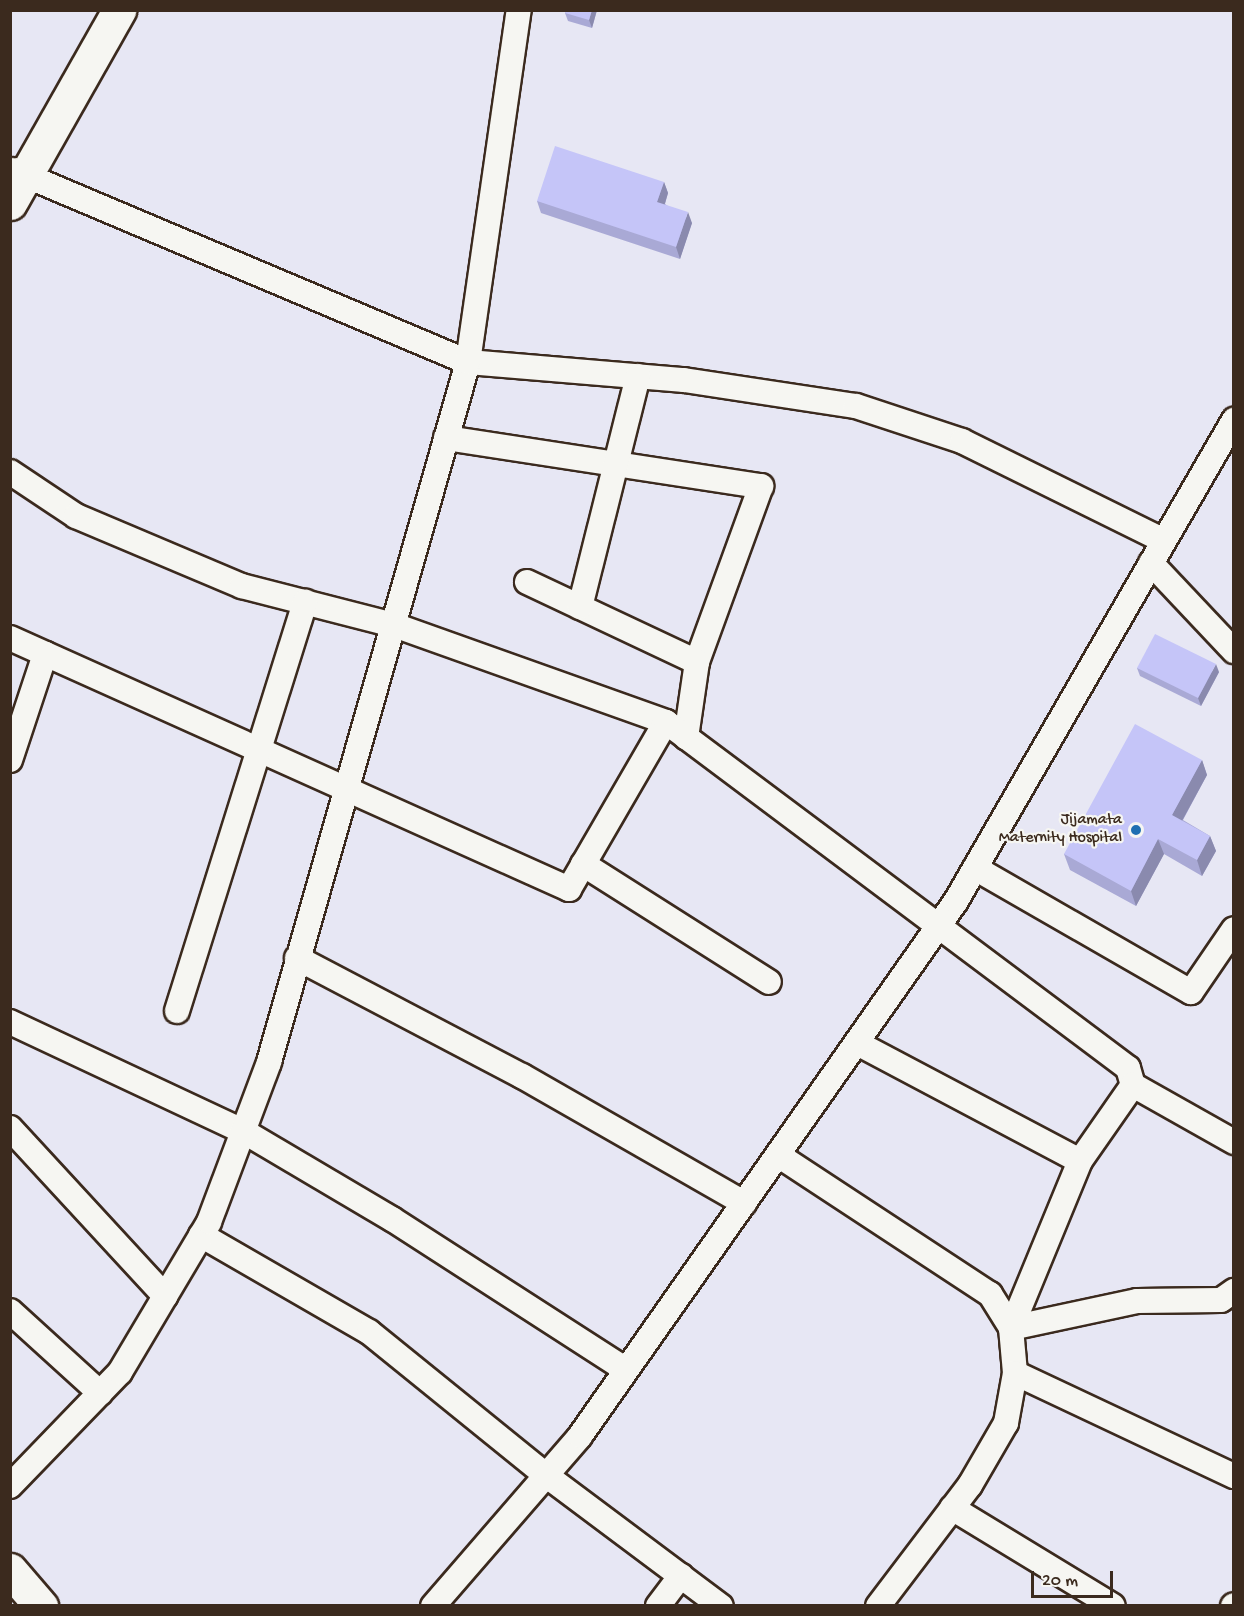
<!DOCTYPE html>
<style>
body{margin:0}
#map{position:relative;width:1244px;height:1616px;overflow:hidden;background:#e7e7f4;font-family:"Gochi Hand",sans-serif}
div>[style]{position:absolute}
.roads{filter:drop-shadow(2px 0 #3b2a1e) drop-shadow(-2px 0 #3b2a1e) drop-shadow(0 2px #3b2a1e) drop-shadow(0 -2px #3b2a1e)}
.street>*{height:24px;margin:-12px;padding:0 12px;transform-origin:12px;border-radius:12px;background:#f6f6f2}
.secondary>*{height:33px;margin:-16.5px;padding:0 16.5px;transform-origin:16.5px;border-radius:16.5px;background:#f6f6f2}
.wall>*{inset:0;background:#a9a9d5}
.shaded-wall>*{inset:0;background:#8a8aae}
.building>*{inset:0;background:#c5c5f8}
.dots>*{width:16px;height:16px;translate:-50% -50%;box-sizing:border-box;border:3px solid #f6f6f2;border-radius:50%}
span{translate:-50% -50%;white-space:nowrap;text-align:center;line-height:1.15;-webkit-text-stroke:4.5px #f6f6f2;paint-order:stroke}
.poi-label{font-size:16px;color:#3b2a1e}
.right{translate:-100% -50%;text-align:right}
.frame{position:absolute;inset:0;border:12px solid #3b2a1e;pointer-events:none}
.scale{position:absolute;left:1031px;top:1571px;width:82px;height:27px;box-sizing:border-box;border:3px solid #3b2a1e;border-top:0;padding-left:8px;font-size:18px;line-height:21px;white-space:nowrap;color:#3b2a1e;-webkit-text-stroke:4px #f6f6f2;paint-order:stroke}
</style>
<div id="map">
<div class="roads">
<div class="street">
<div style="left:13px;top:170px;width:494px;rotate:22.9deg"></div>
<div style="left:468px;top:362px;width:217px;rotate:4.8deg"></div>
<div style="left:684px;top:380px;width:174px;rotate:8.6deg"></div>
<div style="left:856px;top:406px;width:112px;rotate:18.3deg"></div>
<div style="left:962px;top:441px;width:225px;rotate:26.3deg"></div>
<div style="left:446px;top:438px;width:319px;rotate:8.7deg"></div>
<div style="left:761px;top:486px;width:187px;rotate:110deg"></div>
<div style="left:697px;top:662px;width:76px;rotate:98.3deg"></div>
<div style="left:10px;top:472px;width:79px;rotate:33.7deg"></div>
<div style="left:76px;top:516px;width:180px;rotate:22.9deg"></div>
<div style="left:242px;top:586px;width:157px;rotate:14.4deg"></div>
<div style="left:394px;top:625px;width:289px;rotate:19.6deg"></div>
<div style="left:1151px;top:563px;width:121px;rotate:46.7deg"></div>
<div style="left:527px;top:582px;width:188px;rotate:25.2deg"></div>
<div style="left:580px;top:607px;width:238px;rotate:-75.9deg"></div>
<div style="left:10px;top:638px;width:613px;rotate:24.18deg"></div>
<div style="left:569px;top:889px;width:193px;rotate:-59.9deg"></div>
<div style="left:666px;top:722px;width:577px;rotate:36.83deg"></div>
<div style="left:1128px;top:1068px;width:18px;rotate:74deg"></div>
<div style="left:1133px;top:1085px;width:116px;rotate:29.4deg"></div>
<div style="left:10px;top:760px;width:112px;rotate:-71.7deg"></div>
<div style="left:583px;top:864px;width:220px;rotate:32.4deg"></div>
<div style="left:975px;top:868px;width:249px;rotate:29.9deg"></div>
<div style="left:1191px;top:992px;width:76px;rotate:-55.7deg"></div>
<div style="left:297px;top:958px;width:254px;rotate:27.7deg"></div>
<div style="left:522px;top:1076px;width:256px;rotate:29.8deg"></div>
<div style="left:177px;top:1011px;width:429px;rotate:-72.6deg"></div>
<div style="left:10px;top:1022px;width:257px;rotate:25.1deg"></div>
<div style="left:243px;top:1131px;width:173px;rotate:30.6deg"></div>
<div style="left:392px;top:1219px;width:278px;rotate:32.8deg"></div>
<div style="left:857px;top:1043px;width:252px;rotate:27.9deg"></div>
<div style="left:1080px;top:1161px;width:93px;rotate:-55.1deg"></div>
<div style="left:10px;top:1128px;width:229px;rotate:47.3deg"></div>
<div style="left:778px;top:1155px;width:254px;rotate:33.3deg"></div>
<div style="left:990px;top:1294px;width:40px;rotate:58deg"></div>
<div style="left:1011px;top:1328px;width:45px;rotate:84.9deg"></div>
<div style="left:1015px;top:1373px;width:51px;rotate:100.2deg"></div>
<div style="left:1006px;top:1423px;width:72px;rotate:120.1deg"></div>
<div style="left:970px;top:1485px;width:152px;rotate:127.2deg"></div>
<div style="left:1080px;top:1161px;width:181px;rotate:112.4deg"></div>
<div style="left:1011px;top:1328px;width:129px;rotate:-12.1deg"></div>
<div style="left:1137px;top:1301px;width:84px;rotate:-0.7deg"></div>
<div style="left:1221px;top:1300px;width:16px;rotate:-35deg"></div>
<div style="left:201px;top:1235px;width:194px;rotate:30deg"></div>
<div style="left:369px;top:1332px;width:229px;rotate:39deg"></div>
<div style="left:547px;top:1476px;width:217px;rotate:36.8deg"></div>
<div style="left:10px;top:1311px;width:122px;rotate:42.3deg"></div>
<div style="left:1015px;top:1373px;width:242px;rotate:25.2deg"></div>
<div style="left:10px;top:1486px;width:158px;rotate:-46deg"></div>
<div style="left:120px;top:1372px;width:174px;rotate:-59.3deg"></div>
<div style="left:209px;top:1222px;width:171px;rotate:-69.4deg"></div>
<div style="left:269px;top:1062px;width:728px;rotate:-74.13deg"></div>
<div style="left:468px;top:362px;width:356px;rotate:-81.8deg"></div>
<div style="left:952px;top:1508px;width:188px;rotate:31.3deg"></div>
<div style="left:433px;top:1606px;width:225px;rotate:-49.1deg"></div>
<div style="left:580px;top:1436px;width:654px;rotate:-54.9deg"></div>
<div style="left:956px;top:901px;width:556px;rotate:-59.97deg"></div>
<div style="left:658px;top:1606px;width:38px;rotate:-53deg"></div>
<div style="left:1233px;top:1606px;width:1px;rotate:-45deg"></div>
</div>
<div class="secondary">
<div style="left:10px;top:203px;width:222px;rotate:-60.5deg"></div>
<div style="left:10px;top:1570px;width:48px;rotate:49.3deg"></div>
</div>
</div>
<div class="wall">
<div style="clip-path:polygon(566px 10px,597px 10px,592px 28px,568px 21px,565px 13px)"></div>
<div style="clip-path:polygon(664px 182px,668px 193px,665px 204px,692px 223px,680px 259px,541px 213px,537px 201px)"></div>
<div style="clip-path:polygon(1137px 668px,1219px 672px,1201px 706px,1140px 676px)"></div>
<div style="clip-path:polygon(1202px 760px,1207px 775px,1183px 820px,1210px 836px,1216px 851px,1202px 876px,1164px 854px,1136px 906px,1070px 870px,1064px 854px)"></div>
</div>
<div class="shaded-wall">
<div style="clip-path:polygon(592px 10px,597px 10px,592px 28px,589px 20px)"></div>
<div style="clip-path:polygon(664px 182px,668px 193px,662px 213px,657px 202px)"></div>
<div style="clip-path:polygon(688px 212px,692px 223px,680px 259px,676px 247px)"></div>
<div style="clip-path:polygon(1216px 664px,1219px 672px,1201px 706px,1198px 698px)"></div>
<div style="clip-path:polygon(1202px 760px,1207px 775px,1177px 830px,1172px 815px)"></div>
<div style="clip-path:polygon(1210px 836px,1216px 851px,1202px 876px,1197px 860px)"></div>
<div style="clip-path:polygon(1158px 839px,1164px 854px,1136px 906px,1131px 891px)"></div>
</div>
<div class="building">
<div style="clip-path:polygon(566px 10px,592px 10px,589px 20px,565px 13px)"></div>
<div style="clip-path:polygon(555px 146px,664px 182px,657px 202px,688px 212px,676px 247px,537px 201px)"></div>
<div style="clip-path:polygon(1155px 634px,1216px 664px,1198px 698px,1137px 668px)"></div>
<div style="clip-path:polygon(1135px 724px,1202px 760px,1172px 815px,1210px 836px,1197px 860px,1158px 839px,1131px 891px,1064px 854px)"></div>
</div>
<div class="dots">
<div style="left:1136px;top:830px;background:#1f6fb2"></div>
</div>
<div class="poi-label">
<span class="right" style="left:1122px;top:830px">Jijamata<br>Maternity Hospital</span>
</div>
<div class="frame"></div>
<div class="scale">20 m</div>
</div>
